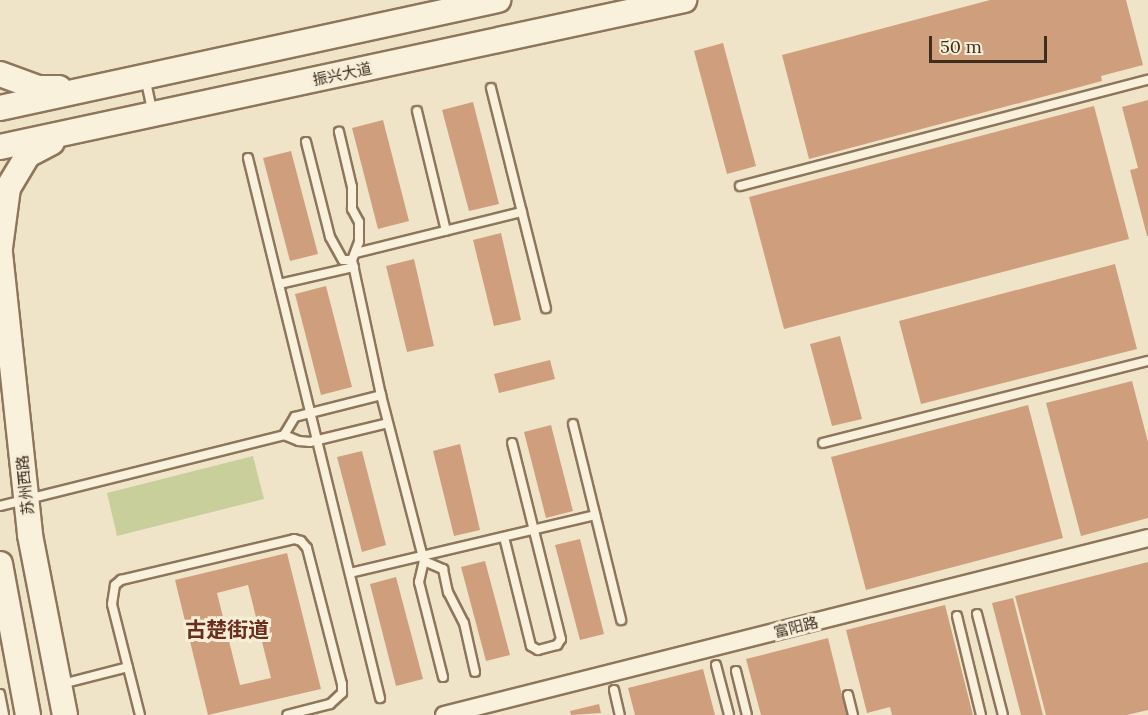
<!DOCTYPE html>
<meta charset="utf-8">
<style>
body{margin:0}
#map{position:relative;width:1148px;height:715px;overflow:hidden;background:#f0e4c8;font-family:Lora,"Noto Sans SC",serif}
div>[style]{position:absolute}
.green>*{inset:0;background:#c9cf9b}
.building>*{inset:0;background:#cf9f7d}
.roads{filter:drop-shadow(2px 0 #8d765c) drop-shadow(-2px 0 #8d765c) drop-shadow(0 2px #8d765c) drop-shadow(0 -2px #8d765c)}
.service>*{height:8px;margin:-4px;padding:0 4px;transform-origin:4px;border-radius:4px;background:#faf1dc}
.minor>*{height:16px;margin:-8px;padding:0 8px;transform-origin:8px;border-radius:8px;background:#faf1dc}
.secondary>*{height:24px;margin:-12px;padding:0 12px;transform-origin:12px;border-radius:12px;background:#faf1dc}
span{translate:-50% -50%;white-space:nowrap;text-align:center;line-height:1.15;-webkit-text-stroke:6px #f7eed8;paint-order:stroke}
.street-label{font-size:15px;color:#3d2e20}
.district-label{font-size:21px;color:#6b2e1e;font-weight:700}
.scale{position:absolute;left:929px;top:36px;width:118px;height:27px;box-sizing:border-box;border:3px solid #3d2e20;border-top:0;padding-left:8px;font-size:18px;line-height:21px;white-space:nowrap;color:#3d2e20;-webkit-text-stroke:4px #f7eed8;paint-order:stroke}
</style>
<div id="map">
<div class="green">
<div style="clip-path:polygon(253px 456px,264px 499px,117px 536px,107px 493px)"></div>
</div>
<div class="building">
<div style="clip-path:polygon(990px 0,1126px 0,1143px 65px,1101px 76px,1102px 81px,809px 159px,782px 55px)"></div>
<div style="clip-path:polygon(723px 43px,756px 166px,727px 174px,694px 51px)"></div>
<div style="clip-path:polygon(1148px 100px,1148px 236px,1147px 236px,1130px 170px,1138px 168px,1122px 107px)"></div>
<div style="clip-path:polygon(473px 102px,499px 204px,469px 211px,442px 110px)"></div>
<div style="clip-path:polygon(1094px 106px,1129px 239px,784px 329px,749px 197px)"></div>
<div style="clip-path:polygon(383px 120px,409px 221px,378px 229px,352px 128px)"></div>
<div style="clip-path:polygon(291px 151px,318px 254px,290px 261px,263px 158px)"></div>
<div style="clip-path:polygon(501px 233px,521px 320px,494px 326px,473px 240px)"></div>
<div style="clip-path:polygon(414px 259px,434px 346px,407px 352px,386px 266px)"></div>
<div style="clip-path:polygon(1115px 264px,1137px 349px,921px 404px,899px 321px)"></div>
<div style="clip-path:polygon(326px 286px,352px 387px,321px 395px,295px 294px)"></div>
<div style="clip-path:polygon(840px 336px,862px 419px,832px 426px,810px 344px)"></div>
<div style="clip-path:polygon(550px 360px,555px 379px,499px 393px,494px 374px)"></div>
<div style="clip-path:polygon(1132px 381px,1148px 442px,1148px 518px,1081px 536px,1046px 403px)"></div>
<div style="clip-path:polygon(1028px 405px,1063px 538px,866px 590px,831px 457px)"></div>
<div style="clip-path:polygon(551px 425px,573px 511px,546px 518px,524px 432px)"></div>
<div style="clip-path:polygon(460px 444px,480px 530px,454px 536px,433px 451px)"></div>
<div style="clip-path:polygon(362px 451px,386px 545px,362px 552px,337px 457px)"></div>
<div style="clip-path:polygon(580px 539px,604px 634px,580px 640px,555px 545px)"></div>
<div style="clip-path:polygon(evenodd,287px 553px,321px 689px,208px 715px,175px 580px,287px 553px,248px 585px,271px 678px,240px 685px,217px 593px,248px 585px)"></div>
<div style="clip-path:polygon(485px 561px,510px 655px,486px 661px,461px 567px)"></div>
<div style="clip-path:polygon(1148px 562px,1148px 710px,1127px 715px,1046px 715px,1015px 596px)"></div>
<div style="clip-path:polygon(396px 577px,423px 679px,396px 686px,370px 584px)"></div>
<div style="clip-path:polygon(1013px 598px,1043px 715px,1021px 715px,992px 603px)"></div>
<div style="clip-path:polygon(945px 605px,973px 715px,892px 715px,890px 707px,867px 713px,846px 630px)"></div>
<div style="clip-path:polygon(828px 638px,847px 715px,761px 715px,746px 659px)"></div>
<div style="clip-path:polygon(703px 669px,715px 715px,635px 715px,628px 688px)"></div>
<div style="clip-path:polygon(599px 704px,601px 713px,571px 715px,570px 711px)"></div>
</div>
<div class="roads">
<div class="service">
<div style="left:145px;top:77px;width:35px;rotate:78deg"></div>
<div style="left:491px;top:88px;width:227px;rotate:76deg"></div>
<div style="left:417px;top:111px;width:123px;rotate:76.4deg"></div>
<div style="left:306px;top:142px;width:98px;rotate:75.8deg"></div>
<div style="left:330px;top:237px;width:26px;rotate:61deg"></div>
<div style="left:343px;top:260px;width:9px"></div>
<div style="left:352px;top:260px;width:19px;rotate:-69deg"></div>
<div style="left:359px;top:242px;width:20px;rotate:-90deg"></div>
<div style="left:359px;top:222px;width:15px;rotate:-118deg"></div>
<div style="left:352px;top:209px;width:22px;rotate:-90deg"></div>
<div style="left:352px;top:187px;width:57px;rotate:-103.3deg"></div>
<div style="left:248px;top:158px;width:556px;rotate:76.26deg"></div>
<div style="left:740px;top:186px;width:422px;rotate:-14.6deg"></div>
<div style="left:356px;top:253px;width:171px;rotate:-13.9deg"></div>
<div style="left:352px;top:260px;width:138px;rotate:77.9deg"></div>
<div style="left:381px;top:395px;width:171px;rotate:75.5deg"></div>
<div style="left:279px;top:284px;width:77px;rotate:-12.8deg"></div>
<div style="left:573px;top:424px;width:202px;rotate:76.2deg"></div>
<div style="left:284px;top:435px;width:21px;rotate:-59deg"></div>
<div style="left:295px;top:417px;width:89px;rotate:-14.3deg"></div>
<div style="left:823px;top:443px;width:335px;rotate:-14.2deg"></div>
<div style="left:0;top:506px;width:293px;rotate:-14deg"></div>
<div style="left:284px;top:435px;width:16px;rotate:22deg"></div>
<div style="left:299px;top:441px;width:11px;rotate:5deg"></div>
<div style="left:310px;top:442px;width:80px;rotate:-13.7deg"></div>
<div style="left:504px;top:537px;width:112px;rotate:76.1deg"></div>
<div style="left:531px;top:646px;width:8px;rotate:30deg"></div>
<div style="left:538px;top:650px;width:20px;rotate:-15deg"></div>
<div style="left:557px;top:645px;width:7px;rotate:-56deg"></div>
<div style="left:561px;top:639px;width:202px;rotate:-104deg"></div>
<div style="left:350px;top:573px;width:252px;rotate:-13.3deg"></div>
<div style="left:977px;top:614px;width:104px;rotate:75.6deg"></div>
<div style="left:957px;top:616px;width:102px;rotate:76.4deg"></div>
<div style="left:716px;top:665px;width:52px;rotate:75.4deg"></div>
<div style="left:736px;top:671px;width:45px;rotate:76deg"></div>
<div style="left:443px;top:677px;width:98px;rotate:-104.2deg"></div>
<div style="left:419px;top:582px;width:22px;rotate:-77deg"></div>
<div style="left:424px;top:561px;width:21px;rotate:23deg"></div>
<div style="left:443px;top:569px;width:24px;rotate:78deg"></div>
<div style="left:448px;top:592px;width:35px;rotate:63deg"></div>
<div style="left:464px;top:623px;width:50px;rotate:77.3deg"></div>
<div style="left:62px;top:684px;width:68px;rotate:-14.4deg"></div>
<div style="left:614px;top:690px;width:26px;rotate:77deg"></div>
<div style="left:0;top:694px;width:21px;rotate:79deg"></div>
<div style="left:848px;top:695px;width:21px;rotate:76deg"></div>
<div style="left:140px;top:715px;width:114px;rotate:-104.2deg"></div>
<div style="left:112px;top:604px;width:19px;rotate:-81deg"></div>
<div style="left:115px;top:585px;width:8px;rotate:-40deg"></div>
<div style="left:121px;top:580px;width:178px;rotate:-13.3deg"></div>
<div style="left:294px;top:539px;width:7px;rotate:16deg"></div>
<div style="left:301px;top:541px;width:9px;rotate:49deg"></div>
<div style="left:307px;top:548px;width:140px;rotate:75.6deg"></div>
<div style="left:342px;top:684px;width:9px;rotate:90deg"></div>
<div style="left:342px;top:693px;width:16px;rotate:137deg"></div>
<div style="left:330px;top:704px;width:44px;rotate:165.7deg"></div>
</div>
<div class="minor">
<div style="left:444px;top:715px;width:726px;rotate:-14.11deg"></div>
</div>
<div class="secondary">
<div style="left:0;top:74px;width:40px;rotate:20.2deg"></div>
<div style="left:38px;top:88px;width:21px"></div>
<div style="left:0;top:108px;width:510px;rotate:-12.24deg"></div>
<div style="left:0;top:147px;width:700px;rotate:-12.13deg"></div>
<div style="left:0;top:248px;width:61px;rotate:-82.4deg"></div>
<div style="left:8px;top:188px;width:39px;rotate:-59deg"></div>
<div style="left:28px;top:155px;width:27px;rotate:-28deg"></div>
<div style="left:0;top:253px;width:284px;rotate:83.9deg"></div>
<div style="left:30px;top:535px;width:183px;rotate:79deg"></div>
<div style="left:0;top:564px;width:154px;rotate:79.5deg"></div>
</div>
</div>
<div class="street-label">
<span style="left:342px;top:74px;rotate:-12deg">振兴大道</span>
<span style="left:25px;top:485px;rotate:-96deg">苏州西路</span>
<span style="left:796px;top:627px;rotate:-14deg">富阳路</span>
</div>
<div class="district-label">
<span style="left:227px;top:630px">古楚街道</span>
</div>
<div class="scale">50 m</div>
</div>
